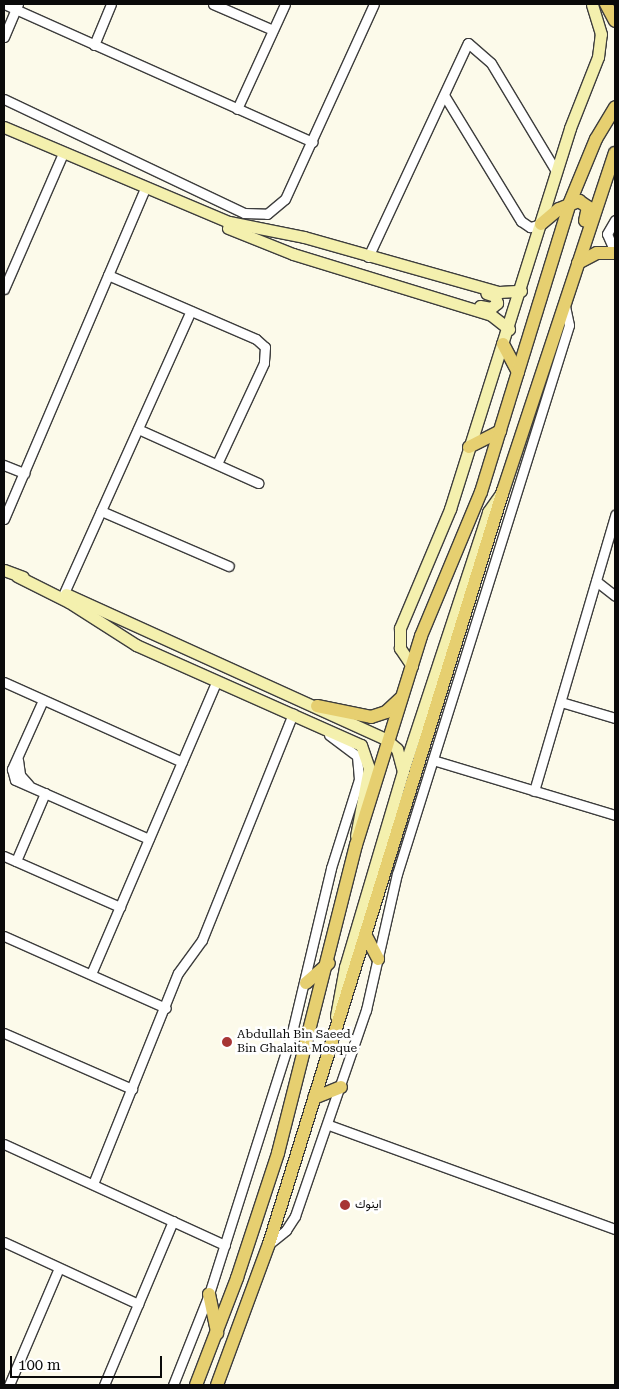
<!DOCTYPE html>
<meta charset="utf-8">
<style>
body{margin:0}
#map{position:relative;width:619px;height:1389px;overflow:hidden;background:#fcfaea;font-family:"Roboto Serif",Vazirmatn,serif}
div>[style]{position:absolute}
.roads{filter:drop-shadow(1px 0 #3d3d3d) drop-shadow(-1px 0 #3d3d3d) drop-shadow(0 1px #3d3d3d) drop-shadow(0 -1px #3d3d3d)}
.street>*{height:9px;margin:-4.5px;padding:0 4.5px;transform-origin:4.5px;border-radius:4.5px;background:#fff}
.secondary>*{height:11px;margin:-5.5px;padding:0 5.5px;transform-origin:5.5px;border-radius:5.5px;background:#f4f0ae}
.primary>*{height:12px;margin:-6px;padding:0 6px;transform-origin:6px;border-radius:6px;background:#e6cf70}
.dots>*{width:14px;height:14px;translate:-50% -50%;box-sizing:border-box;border:2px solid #fff;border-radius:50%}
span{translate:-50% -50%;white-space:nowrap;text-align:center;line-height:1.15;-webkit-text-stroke:5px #fff;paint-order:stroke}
.poi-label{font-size:12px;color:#0a0a0a}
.left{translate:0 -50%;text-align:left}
.frame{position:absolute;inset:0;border:5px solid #0a0a0a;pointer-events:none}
.scale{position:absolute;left:10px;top:1356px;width:152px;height:22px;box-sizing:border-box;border:2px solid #0a0a0a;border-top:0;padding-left:6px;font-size:15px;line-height:18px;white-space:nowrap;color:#0a0a0a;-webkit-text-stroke:4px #fff;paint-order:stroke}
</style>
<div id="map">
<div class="roads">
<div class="street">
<div style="left:4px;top:4px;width:338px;rotate:24.1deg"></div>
<div style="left:213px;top:4px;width:65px;rotate:23.4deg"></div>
<div style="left:4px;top:37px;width:36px;rotate:-67deg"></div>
<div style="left:94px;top:45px;width:44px;rotate:-67.5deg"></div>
<div style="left:444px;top:95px;width:148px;rotate:58.6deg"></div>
<div style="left:521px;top:221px;width:11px;rotate:34deg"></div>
<div style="left:530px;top:227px;width:11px;rotate:-15deg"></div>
<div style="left:4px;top:99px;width:266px;rotate:25.4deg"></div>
<div style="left:244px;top:213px;width:23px;rotate:2deg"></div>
<div style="left:267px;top:214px;width:23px;rotate:-40deg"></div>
<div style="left:285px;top:199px;width:214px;rotate:-65.5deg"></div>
<div style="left:237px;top:109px;width:115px;rotate:-65.4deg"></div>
<div style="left:615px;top:220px;width:16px;rotate:120deg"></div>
<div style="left:607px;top:234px;width:20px;rotate:66deg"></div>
<div style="left:368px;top:257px;width:236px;rotate:-65deg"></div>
<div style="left:468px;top:43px;width:30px;rotate:41deg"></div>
<div style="left:491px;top:63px;width:126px;rotate:59deg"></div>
<div style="left:108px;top:275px;width:161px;rotate:23.4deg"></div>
<div style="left:256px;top:339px;width:12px;rotate:42deg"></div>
<div style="left:265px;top:347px;width:16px;rotate:94deg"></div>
<div style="left:264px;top:363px;width:111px;rotate:115deg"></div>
<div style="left:4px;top:289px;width:148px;rotate:-66.5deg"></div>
<div style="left:138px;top:429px;width:132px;rotate:24.2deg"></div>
<div style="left:4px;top:465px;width:22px;rotate:22deg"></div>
<div style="left:101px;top:511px;width:139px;rotate:23.3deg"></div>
<div style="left:4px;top:519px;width:360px;rotate:-66.9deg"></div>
<div style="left:596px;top:581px;width:24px;rotate:38deg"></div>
<div style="left:64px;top:593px;width:309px;rotate:-65.8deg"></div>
<div style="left:4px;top:682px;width:195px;rotate:24.2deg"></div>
<div style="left:43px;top:700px;width:76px;rotate:114.2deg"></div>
<div style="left:12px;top:769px;width:11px;rotate:75deg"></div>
<div style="left:15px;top:780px;width:146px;rotate:23.8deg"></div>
<div style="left:561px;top:702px;width:56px;rotate:16.5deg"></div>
<div style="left:18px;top:760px;width:15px;rotate:82deg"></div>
<div style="left:20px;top:775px;width:13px;rotate:48deg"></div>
<div style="left:433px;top:760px;width:190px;rotate:16.8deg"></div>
<div style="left:534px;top:791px;width:288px;rotate:-73.6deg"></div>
<div style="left:4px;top:856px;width:127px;rotate:23.7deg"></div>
<div style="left:16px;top:861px;width:74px;rotate:-66.9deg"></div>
<div style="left:4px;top:936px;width:177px;rotate:24deg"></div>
<div style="left:91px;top:974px;width:318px;rotate:-66.8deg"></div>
<div style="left:4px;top:1033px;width:140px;rotate:23.6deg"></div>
<div style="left:329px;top:1125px;width:304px;rotate:20deg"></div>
<div style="left:4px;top:1144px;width:243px;rotate:24.6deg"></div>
<div style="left:93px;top:1184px;width:227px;rotate:-68.1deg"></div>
<div style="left:178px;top:973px;width:41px;rotate:-54deg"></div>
<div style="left:202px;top:940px;width:244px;rotate:-68.1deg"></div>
<div style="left:4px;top:1242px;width:148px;rotate:24.8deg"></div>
<div style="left:269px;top:1244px;width:22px;rotate:-39deg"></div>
<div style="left:286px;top:1230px;width:17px;rotate:-57deg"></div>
<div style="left:295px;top:1216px;width:218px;rotate:-71deg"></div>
<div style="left:366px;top:1010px;width:139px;rotate:-77.2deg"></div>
<div style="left:397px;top:874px;width:575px;rotate:-72.6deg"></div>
<div style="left:569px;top:325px;width:24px;rotate:-102deg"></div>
<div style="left:9px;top:1385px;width:127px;rotate:-66.9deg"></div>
<div style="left:104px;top:1385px;width:178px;rotate:-67.2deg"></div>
<div style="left:173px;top:1385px;width:98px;rotate:-68.4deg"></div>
<div style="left:209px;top:1294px;width:275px;rotate:-72.4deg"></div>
<div style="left:292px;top:1032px;width:169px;rotate:-76.6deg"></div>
<div style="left:331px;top:868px;width:93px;rotate:-72.5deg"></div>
<div style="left:359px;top:779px;width:23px;rotate:-95deg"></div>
<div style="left:357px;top:756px;width:35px;rotate:-143deg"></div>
</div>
<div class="secondary">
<div style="left:4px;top:127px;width:244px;rotate:22.9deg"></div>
<div style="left:229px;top:222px;width:76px;rotate:11.3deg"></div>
<div style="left:304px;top:237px;width:203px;rotate:15.8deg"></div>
<div style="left:499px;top:292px;width:22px;rotate:-3deg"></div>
<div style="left:228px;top:228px;width:70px;rotate:21.8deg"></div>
<div style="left:293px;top:254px;width:207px;rotate:17.1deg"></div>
<div style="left:491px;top:315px;width:23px;rotate:38deg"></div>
<div style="left:480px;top:306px;width:11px;rotate:10deg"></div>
<div style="left:491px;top:308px;width:8px;rotate:-40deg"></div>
<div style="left:497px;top:303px;width:7px;rotate:-106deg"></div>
<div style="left:495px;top:296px;width:9px;rotate:-162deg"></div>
<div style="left:4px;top:570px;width:20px;rotate:20deg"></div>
<div style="left:17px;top:576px;width:58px;rotate:26.6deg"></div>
<div style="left:69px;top:602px;width:80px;rotate:32.7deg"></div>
<div style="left:136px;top:645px;width:246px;rotate:24deg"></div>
<div style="left:361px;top:745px;width:24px;rotate:71deg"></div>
<div style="left:369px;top:768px;width:69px;rotate:100.8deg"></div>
<div style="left:66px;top:594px;width:349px;rotate:24.4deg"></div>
<div style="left:384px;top:738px;width:17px;rotate:40deg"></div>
<div style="left:397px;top:749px;width:23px;rotate:75deg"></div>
<div style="left:412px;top:666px;width:22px;rotate:-124deg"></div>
<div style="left:400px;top:648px;width:20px;rotate:-90deg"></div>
<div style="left:400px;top:628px;width:129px;rotate:-67.2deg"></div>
<div style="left:450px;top:509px;width:399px;rotate:-72.5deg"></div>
<div style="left:570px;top:128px;width:76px;rotate:-68.5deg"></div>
<div style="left:598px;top:57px;width:23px;rotate:-83deg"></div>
<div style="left:601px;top:34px;width:31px;rotate:-107deg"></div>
<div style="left:336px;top:1016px;width:50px;rotate:-79.6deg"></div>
<div style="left:345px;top:967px;width:204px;rotate:-73.5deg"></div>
<div style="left:403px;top:771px;width:273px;rotate:-71.8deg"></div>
<div style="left:488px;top:512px;width:24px;rotate:-55deg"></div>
</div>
<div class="primary">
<div style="left:606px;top:4px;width:19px;rotate:62deg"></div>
<div style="left:541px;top:224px;width:23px;rotate:-40deg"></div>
<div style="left:559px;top:209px;width:22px;rotate:-22deg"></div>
<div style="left:579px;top:201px;width:11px;rotate:34deg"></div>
<div style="left:588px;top:207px;width:14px;rotate:102deg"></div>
<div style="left:578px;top:263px;width:21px;rotate:-28deg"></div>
<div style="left:597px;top:253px;width:18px"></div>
<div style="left:503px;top:344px;width:32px;rotate:62deg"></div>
<div style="left:469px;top:447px;width:35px;rotate:-27deg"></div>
<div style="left:317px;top:706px;width:55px;rotate:11.5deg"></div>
<div style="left:371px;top:717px;width:16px;rotate:-18deg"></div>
<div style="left:386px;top:712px;width:21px;rotate:-43deg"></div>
<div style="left:366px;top:936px;width:26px;rotate:62deg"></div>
<div style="left:306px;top:983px;width:30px;rotate:-41deg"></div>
<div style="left:314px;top:1098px;width:29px;rotate:-22deg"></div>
<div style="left:209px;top:1294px;width:40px;rotate:78deg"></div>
<div style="left:196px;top:1385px;width:115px;rotate:-69deg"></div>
<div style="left:237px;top:1278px;width:132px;rotate:-71.8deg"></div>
<div style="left:278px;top:1153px;width:318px;rotate:-75.8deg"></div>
<div style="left:356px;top:845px;width:219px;rotate:-72.7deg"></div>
<div style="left:421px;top:636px;width:156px;rotate:-67.4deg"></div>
<div style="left:481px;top:492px;width:303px;rotate:-72.9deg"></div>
<div style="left:570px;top:202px;width:68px;rotate:-67.6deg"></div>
<div style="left:596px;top:139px;width:37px;rotate:-59deg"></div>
<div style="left:217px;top:1385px;width:150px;rotate:-69.8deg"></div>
<div style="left:269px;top:1244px;width:789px;rotate:-72.74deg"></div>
<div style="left:503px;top:491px;width:356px;rotate:-71.7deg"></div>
</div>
</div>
<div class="dots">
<div style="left:227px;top:1042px;background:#a73535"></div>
<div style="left:345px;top:1205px;background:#a73535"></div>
</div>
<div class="poi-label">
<span class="left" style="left:237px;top:1042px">Abdullah Bin Saeed<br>Bin Ghalaita Mosque</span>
<span class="left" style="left:355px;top:1205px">اينوك</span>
</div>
<div class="frame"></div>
<div class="scale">100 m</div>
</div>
